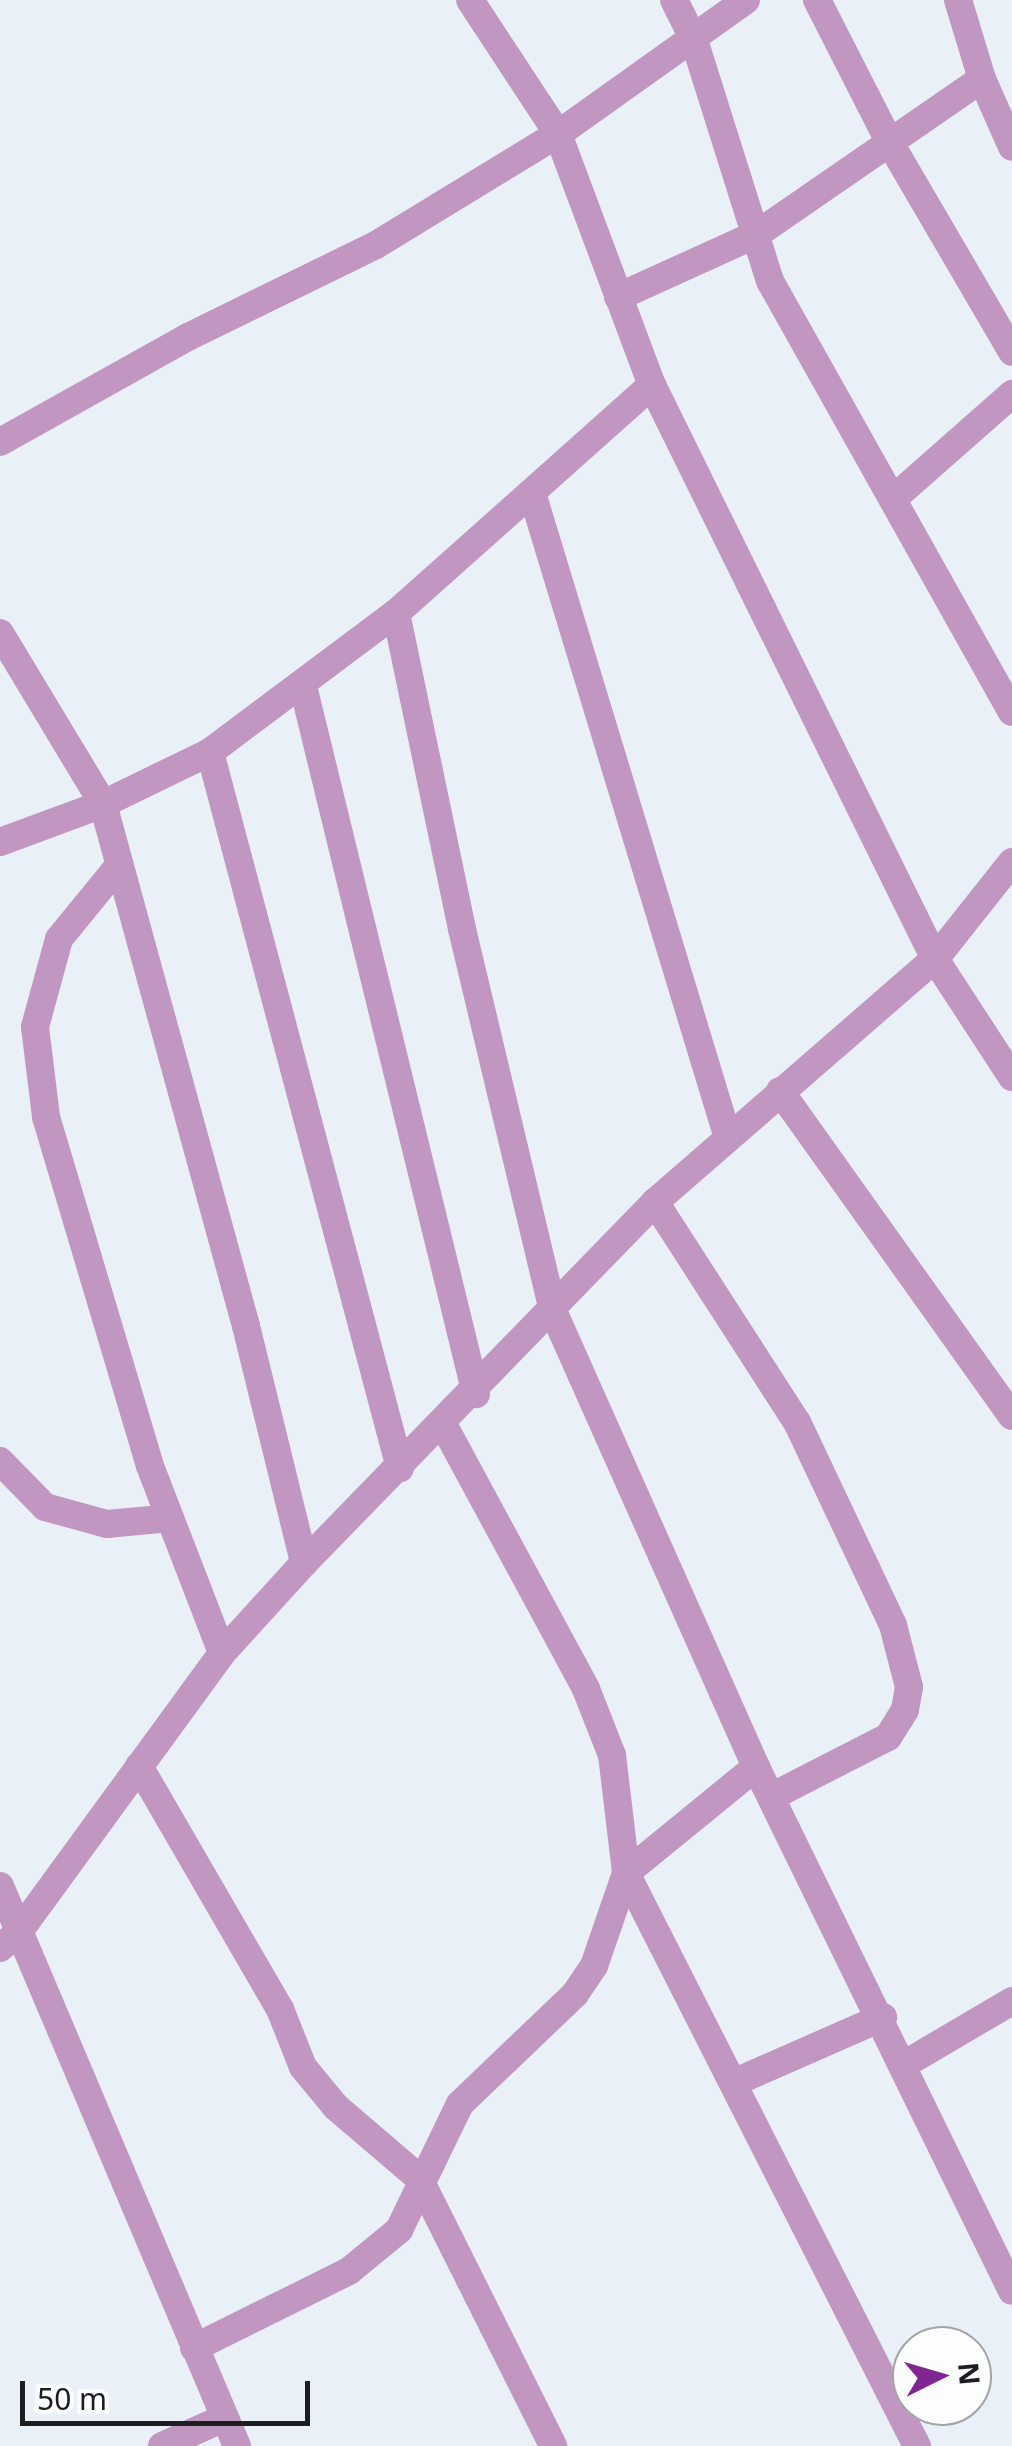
<!DOCTYPE html>
<style>
body{margin:0}
#map{position:relative;width:1012px;height:2446px;overflow:hidden;background:#eaf0f8;font-family:"Noto Sans",sans-serif}
div>[style]{position:absolute}
.minor>*{height:28px;margin:-14px;padding:0 14px;transform-origin:14px;border-radius:14px;background:#c197c2}
.tertiary>*{height:28px;margin:-14px;padding:0 14px;transform-origin:14px;border-radius:14px;background:#c197c2}
span{translate:-50% -50%;white-space:nowrap;text-align:center;line-height:1.15;-webkit-text-stroke:10px #fcfdfe;paint-order:stroke}
.north{position:absolute;left:892px;top:2326px;width:100px;height:100px;box-sizing:border-box;background:#fcfdfe;border:2px solid #a2a4a6;border-radius:50%;rotate:85deg;font-size:28px;font-weight:700;line-height:40px;text-align:center;color:#1c1e21}
.north::after{content:'';display:block;margin:auto;width:35px;height:45px;background:#802592;clip-path:polygon(50% 0,100% 100%,50% 72%,0 100%)}
.scale{position:absolute;left:20px;top:2381px;width:290px;height:45px;box-sizing:border-box;border:5px solid #1c1e21;border-top:0;padding-left:12px;font-size:30px;line-height:35px;white-space:nowrap;color:#1c1e21;-webkit-text-stroke:8px #fcfdfe;paint-order:stroke}
</style>
<div id="map">
<div class="minor">
<div style="left:674px;top:0;width:45px;rotate:63.4deg"></div>
<div style="left:694px;top:40px;width:253px;rotate:72.5deg"></div>
<div style="left:770px;top:281px;width:494px;rotate:60.7deg"></div>
<div style="left:746px;top:0;width:231px;rotate:144.5deg"></div>
<div style="left:558px;top:134px;width:268px;rotate:69.5deg"></div>
<div style="left:652px;top:385px;width:640px;rotate:63.76deg"></div>
<div style="left:935px;top:959px;width:141px;rotate:56.9deg"></div>
<div style="left:817px;top:0;width:161px;rotate:63deg"></div>
<div style="left:890px;top:143px;width:242px;rotate:59.7deg"></div>
<div style="left:958px;top:0;width:83px;rotate:73.1deg"></div>
<div style="left:982px;top:79px;width:74px;rotate:66.2deg"></div>
<div style="left:618px;top:297px;width:153px;rotate:-24.4deg"></div>
<div style="left:757px;top:234px;width:273px;rotate:-34.6deg"></div>
<div style="left:0;top:442px;width:215px;rotate:-29.2deg"></div>
<div style="left:188px;top:337px;width:209px;rotate:-26.1deg"></div>
<div style="left:376px;top:245px;width:213px;rotate:-31.4deg"></div>
<div style="left:558px;top:134px;width:160px;rotate:-123.3deg"></div>
<div style="left:532px;top:493px;width:671px;rotate:73.1deg"></div>
<div style="left:893px;top:499px;width:159px;rotate:-41.4deg"></div>
<div style="left:396px;top:613px;width:323px;rotate:78.2deg"></div>
<div style="left:462px;top:929px;width:393px;rotate:76.6deg"></div>
<div style="left:553px;top:1311px;width:499px;rotate:66deg"></div>
<div style="left:756px;top:1767px;width:583px;rotate:63.96deg"></div>
<div style="left:0;top:633px;width:200px;rotate:58.9deg"></div>
<div style="left:103px;top:804px;width:541px;rotate:74.68deg"></div>
<div style="left:246px;top:1326px;width:244px;rotate:76.2deg"></div>
<div style="left:303px;top:686px;width:729px;rotate:76.27deg"></div>
<div style="left:210px;top:752px;width:741px;rotate:75.14deg"></div>
<div style="left:0;top:842px;width:110px;rotate:-20.3deg"></div>
<div style="left:103px;top:804px;width:119px;rotate:-25.9deg"></div>
<div style="left:210px;top:752px;width:232px;rotate:-36.8deg"></div>
<div style="left:396px;top:613px;width:343px;rotate:-41.7deg"></div>
<div style="left:116px;top:869px;width:90px;rotate:129.2deg"></div>
<div style="left:59px;top:939px;width:91px;rotate:105.3deg"></div>
<div style="left:35px;top:1027px;width:91px;rotate:83deg"></div>
<div style="left:46px;top:1117px;width:364px;rotate:73.4deg"></div>
<div style="left:150px;top:1466px;width:200px;rotate:68.9deg"></div>
<div style="left:780px;top:1091px;width:399px;rotate:54.5deg"></div>
<div style="left:655px;top:1202px;width:262px;rotate:57.2deg"></div>
<div style="left:797px;top:1422px;width:225px;rotate:64.7deg"></div>
<div style="left:893px;top:1625px;width:64px;rotate:75.5deg"></div>
<div style="left:909px;top:1687px;width:23px;rotate:100deg"></div>
<div style="left:905px;top:1710px;width:32px;rotate:122deg"></div>
<div style="left:888px;top:1737px;width:131px;rotate:152.9deg"></div>
<div style="left:444px;top:1426px;width:299px;rotate:61.6deg"></div>
<div style="left:586px;top:1689px;width:71px;rotate:68.5deg"></div>
<div style="left:612px;top:1755px;width:119px;rotate:83.2deg"></div>
<div style="left:626px;top:1873px;width:643px;rotate:63.08deg"></div>
<div style="left:0;top:1461px;width:64px;rotate:45.6deg"></div>
<div style="left:45px;top:1507px;width:64px;rotate:15.3deg"></div>
<div style="left:107px;top:1524px;width:63px;rotate:-5.4deg"></div>
<div style="left:139px;top:1766px;width:281px;rotate:59.9deg"></div>
<div style="left:280px;top:2009px;width:62px;rotate:68.4deg"></div>
<div style="left:303px;top:2067px;width:52px;rotate:50.5deg"></div>
<div style="left:336px;top:2107px;width:109px;rotate:40.5deg"></div>
<div style="left:419px;top:2178px;width:300px;rotate:63.4deg"></div>
<div style="left:0;top:1948px;width:23px;rotate:-40deg"></div>
<div style="left:18px;top:1933px;width:346px;rotate:-53.9deg"></div>
<div style="left:222px;top:1653px;width:122px;rotate:-47.7deg"></div>
<div style="left:304px;top:1563px;width:504px;rotate:-45.8deg"></div>
<div style="left:655px;top:1202px;width:371px;rotate:-41deg"></div>
<div style="left:935px;top:959px;width:124px;rotate:-51.6deg"></div>
<div style="left:905px;top:2064px;width:124px;rotate:-30.5deg"></div>
<div style="left:733px;top:2083px;width:164px;rotate:-23.7deg"></div>
<div style="left:194px;top:2348px;width:173px;rotate:-26.4deg"></div>
<div style="left:349px;top:2271px;width:65px;rotate:-39.4deg"></div>
<div style="left:399px;top:2230px;width:140px;rotate:-64.2deg"></div>
<div style="left:460px;top:2104px;width:159px;rotate:-43.7deg"></div>
<div style="left:575px;top:1994px;width:34px;rotate:-56deg"></div>
<div style="left:594px;top:1966px;width:98px;rotate:-71deg"></div>
<div style="left:626px;top:1873px;width:168px;rotate:-39.2deg"></div>
<div style="left:162px;top:2446px;width:68px;rotate:-24.3deg"></div>
</div>
<div class="tertiary">
<div style="left:0;top:1886px;width:608px;rotate:67.06deg"></div>
</div>
<div class="north">N</div>
<div class="scale">50 m</div>
</div>
